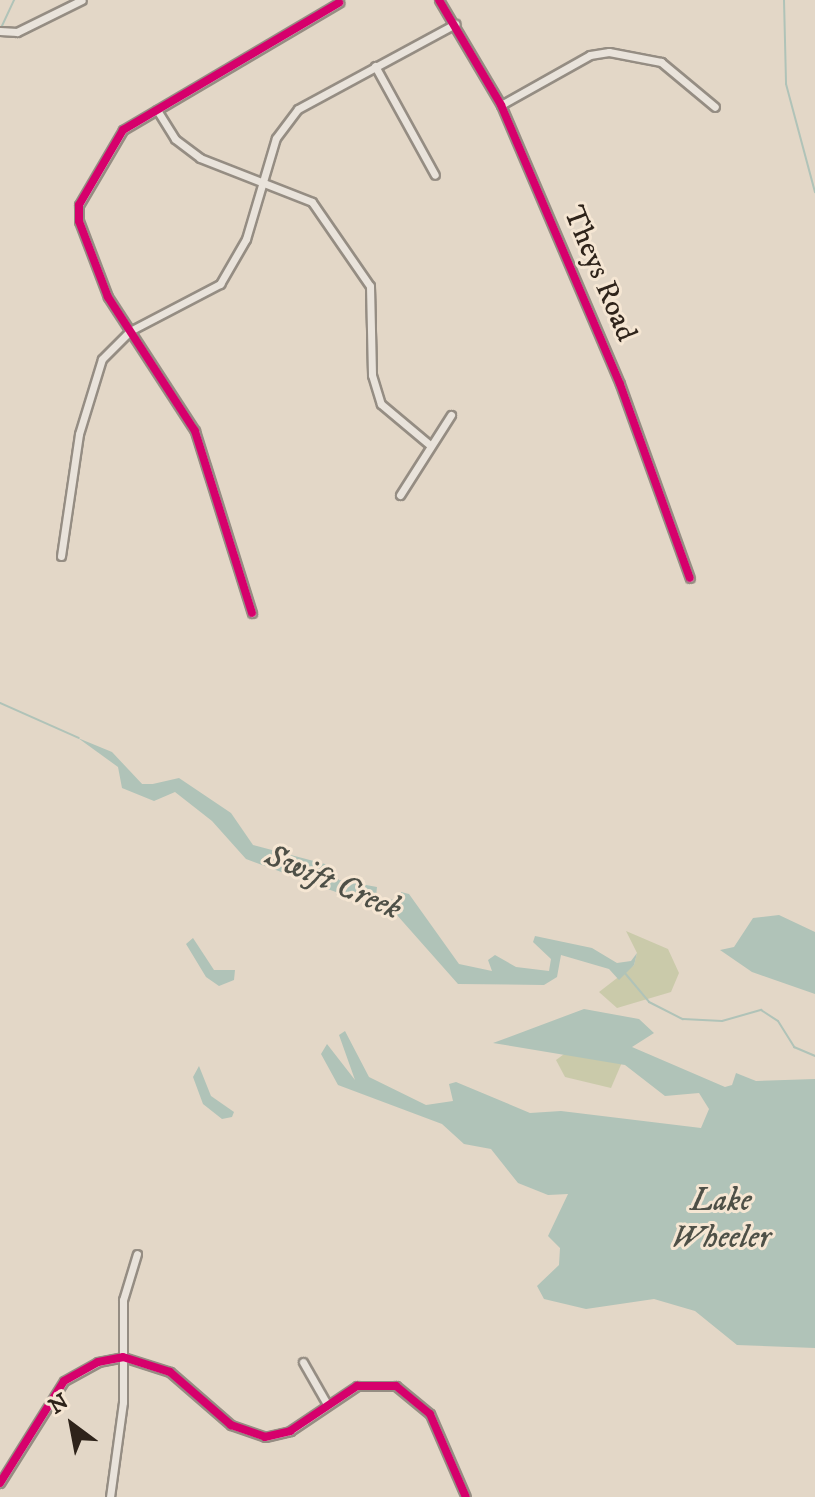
<!DOCTYPE html>
<style>
body{margin:0}
#map{position:relative;width:815px;height:1497px;overflow:hidden;background:#e3d7c7;font-family:"IM FELL DW Pica",serif}
div>[style]{position:absolute}
.green>*{inset:0;background:#cacaaa}
.water>*{inset:0;background:#b0c3b8}
.stream>*{height:2px;margin:-1px;padding:0 1px;transform-origin:1px;border-radius:1px;background:#b0c3b8}
.roads{filter:drop-shadow(2px 0 #958d83) drop-shadow(-2px 0 #958d83) drop-shadow(0 2px #958d83) drop-shadow(0 -2px #958d83)}
.minor>*{height:7px;margin:-3.5px;padding:0 3.5px;transform-origin:3.5px;border-radius:3.5px;background:#e9e3db}
.cycleway>*{height:8px;margin:-4px;padding:0 4px;transform-origin:4px;border-radius:4px;background:#d6006c}
span{translate:-50% -50%;white-space:nowrap;text-align:center;line-height:1.15;-webkit-text-stroke:6px #f5e6d3;paint-order:stroke}
.street-label{font-size:30px;color:#2e231a}
.water-label{font-size:32px;color:#4e5047;font-style:italic}
.north{position:absolute;left:32px;top:1385px;width:80px;height:80px;-webkit-text-stroke:6px #f5e6d3;paint-order:stroke;rotate:328deg;font-size:22px;font-weight:700;line-height:32px;text-align:center;color:#2e231a}
.north::after{content:'';display:block;margin:auto;width:28px;height:36px;background:#2e231a;clip-path:polygon(50% 0,100% 100%,50% 72%,0 100%)}
</style>
<div id="map">
<div class="green">
<div style="clip-path:polygon(626px 931px,668px 949px,679px 973px,671px 992px,617px 1008px,599px 992px,634px 965px,637px 953px)"></div>
<div style="clip-path:polygon(571px 1049px,623px 1060px,611px 1088px,565px 1077px,556px 1060px)"></div>
</div>
<div class="water">
<div style="clip-path:polygon(78px 738px,112px 752px,144px 786px,179px 778px,231px 813px,253px 845px,325px 864px,339px 880px,377px 887px,376px 897px,400px 901px,401px 892px,409px 894px,459px 964px,492px 971px,488px 960px,495px 955px,516px 967px,549px 971px,551px 959px,533px 942px,535px 936px,592px 948px,617px 963px,631px 961px,637px 953px,634px 965px,619px 980px,609px 969px,561px 955px,557px 977px,544px 985px,458px 984px,396px 914px,246px 859px,212px 821px,175px 792px,154px 801px,122px 788px,118px 767px)"></div>
<div style="clip-path:polygon(779px 915px,815px 932px,815px 994px,752px 972px,720px 950px,734px 947px,753px 918px)"></div>
<div style="clip-path:polygon(193px 938px,214px 970px,235px 970px,234px 980px,219px 986px,206px 977px,186px 944px)"></div>
<div style="clip-path:polygon(584px 1009px,639px 1019px,654px 1033px,632px 1047px,725px 1087px,732px 1085px,736px 1073px,756px 1081px,815px 1079px,815px 1348px,737px 1345px,695px 1311px,654px 1299px,586px 1309px,544px 1299px,537px 1286px,559px 1265px,560px 1248px,548px 1236px,568px 1194px,548px 1195px,518px 1183px,491px 1149px,464px 1144px,442px 1124px,338px 1085px,321px 1054px,327px 1044px,355px 1080px,339px 1035px,345px 1031px,369px 1077px,426px 1105px,453px 1101px,449px 1084px,456px 1082px,530px 1113px,561px 1111px,701px 1128px,709px 1109px,699px 1093px,665px 1096px,625px 1065px,493px 1043px)"></div>
<div style="clip-path:polygon(199px 1066px,211px 1096px,234px 1112px,232px 1117px,222px 1119px,203px 1104px,193px 1077px)"></div>
</div>
<div class="stream">
<div style="left:784px;top:0;width:84px;rotate:88.6deg"></div>
<div style="left:786px;top:84px;width:112px;rotate:75deg"></div>
<div style="left:1px;top:28px;width:31px;rotate:-65deg"></div>
<div style="left:0;top:703px;width:86px;rotate:23.9deg"></div>
<div style="left:142px;top:785px;width:17px"></div>
<div style="left:624px;top:972px;width:39px;rotate:50deg"></div>
<div style="left:649px;top:1002px;width:38px;rotate:27deg"></div>
<div style="left:683px;top:1019px;width:39px;rotate:3deg"></div>
<div style="left:722px;top:1021px;width:41px;rotate:-15.8deg"></div>
<div style="left:761px;top:1010px;width:20px;rotate:33deg"></div>
<div style="left:778px;top:1021px;width:31px;rotate:58deg"></div>
<div style="left:794px;top:1047px;width:23px;rotate:23deg"></div>
</div>
<div class="roads">
<div class="minor">
<div style="left:439px;top:0;width:122px;rotate:59.4deg"></div>
<div style="left:501px;top:105px;width:303px;rotate:66.9deg"></div>
<div style="left:620px;top:384px;width:206px;rotate:70.2deg"></div>
<div style="left:0;top:31px;width:17px;rotate:3deg"></div>
<div style="left:17px;top:32px;width:72px;rotate:-26.2deg"></div>
<div style="left:375px;top:66px;width:124px;rotate:61.2deg"></div>
<div style="left:501px;top:105px;width:102px;rotate:-29.3deg"></div>
<div style="left:590px;top:55px;width:19px;rotate:-9deg"></div>
<div style="left:609px;top:52px;width:53px;rotate:10.9deg"></div>
<div style="left:661px;top:62px;width:70px;rotate:39.8deg"></div>
<div style="left:157px;top:110px;width:34px;rotate:58deg"></div>
<div style="left:175px;top:139px;width:31px;rotate:37deg"></div>
<div style="left:200px;top:158px;width:120px;rotate:21.4deg"></div>
<div style="left:312px;top:202px;width:102px;rotate:55.4deg"></div>
<div style="left:370px;top:286px;width:89px;rotate:88.7deg"></div>
<div style="left:372px;top:375px;width:30px;rotate:73deg"></div>
<div style="left:381px;top:404px;width:65px;rotate:40deg"></div>
<div style="left:400px;top:495px;width:95px;rotate:-57.5deg"></div>
<div style="left:61px;top:556px;width:123px;rotate:-81.6deg"></div>
<div style="left:79px;top:434px;width:78px;rotate:-73deg"></div>
<div style="left:102px;top:359px;width:40px;rotate:-45deg"></div>
<div style="left:130px;top:331px;width:102px;rotate:-27.6deg"></div>
<div style="left:220px;top:284px;width:52px;rotate:-60deg"></div>
<div style="left:246px;top:239px;width:105px;rotate:-73.5deg"></div>
<div style="left:276px;top:138px;width:36px;rotate:-53deg"></div>
<div style="left:298px;top:109px;width:179px;rotate:-28.4deg"></div>
<div style="left:252px;top:613px;width:191px;rotate:-107.4deg"></div>
<div style="left:195px;top:431px;width:160px;rotate:-123deg"></div>
<div style="left:108px;top:297px;width:81px;rotate:-110.9deg"></div>
<div style="left:79px;top:221px;width:16px;rotate:-90deg"></div>
<div style="left:79px;top:205px;width:87px;rotate:-59.6deg"></div>
<div style="left:123px;top:130px;width:251px;rotate:-30.5deg"></div>
<div style="left:303px;top:1362px;width:48px;rotate:60.3deg"></div>
<div style="left:0;top:1483px;width:120px;rotate:-57.9deg"></div>
<div style="left:64px;top:1381px;width:39px;rotate:-29deg"></div>
<div style="left:98px;top:1362px;width:25px;rotate:-11deg"></div>
<div style="left:123px;top:1357px;width:49px;rotate:17.7deg"></div>
<div style="left:170px;top:1372px;width:81px;rotate:41deg"></div>
<div style="left:231px;top:1425px;width:36px;rotate:19deg"></div>
<div style="left:265px;top:1437px;width:26px;rotate:-13deg"></div>
<div style="left:290px;top:1431px;width:81px;rotate:-33.9deg"></div>
<div style="left:357px;top:1386px;width:39px"></div>
<div style="left:396px;top:1386px;width:44px;rotate:39.5deg"></div>
<div style="left:430px;top:1414px;width:90px;rotate:66.6deg"></div>
<div style="left:110px;top:1497px;width:96px;rotate:-82.2deg"></div>
<div style="left:123px;top:1402px;width:102px;rotate:-90deg"></div>
<div style="left:123px;top:1300px;width:48px;rotate:-73.1deg"></div>
</div>
</div>
<div class="cycleway">
<div style="left:439px;top:0;width:122px;rotate:59.4deg"></div>
<div style="left:501px;top:105px;width:303px;rotate:66.9deg"></div>
<div style="left:620px;top:384px;width:206px;rotate:70.2deg"></div>
<div style="left:252px;top:613px;width:191px;rotate:-107.4deg"></div>
<div style="left:195px;top:431px;width:160px;rotate:-123deg"></div>
<div style="left:108px;top:297px;width:81px;rotate:-110.9deg"></div>
<div style="left:79px;top:221px;width:16px;rotate:-90deg"></div>
<div style="left:79px;top:205px;width:87px;rotate:-59.6deg"></div>
<div style="left:123px;top:130px;width:251px;rotate:-30.5deg"></div>
<div style="left:0;top:1483px;width:120px;rotate:-57.9deg"></div>
<div style="left:64px;top:1381px;width:39px;rotate:-29deg"></div>
<div style="left:98px;top:1362px;width:25px;rotate:-11deg"></div>
<div style="left:123px;top:1357px;width:49px;rotate:17.7deg"></div>
<div style="left:170px;top:1372px;width:81px;rotate:41deg"></div>
<div style="left:231px;top:1425px;width:36px;rotate:19deg"></div>
<div style="left:265px;top:1437px;width:26px;rotate:-13deg"></div>
<div style="left:290px;top:1431px;width:81px;rotate:-33.9deg"></div>
<div style="left:357px;top:1386px;width:39px"></div>
<div style="left:396px;top:1386px;width:44px;rotate:39.5deg"></div>
<div style="left:430px;top:1414px;width:90px;rotate:66.6deg"></div>
</div>
<div class="street-label">
<span style="left:599px;top:274px;rotate:67deg">Theys Road</span>
</div>
<div class="water-label">
<span style="left:333px;top:883px;rotate:23deg">Swift Creek</span>
<span style="left:721px;top:1220px">Lake<br>Wheeler</span>
</div>
<div class="north">N</div>
</div>
